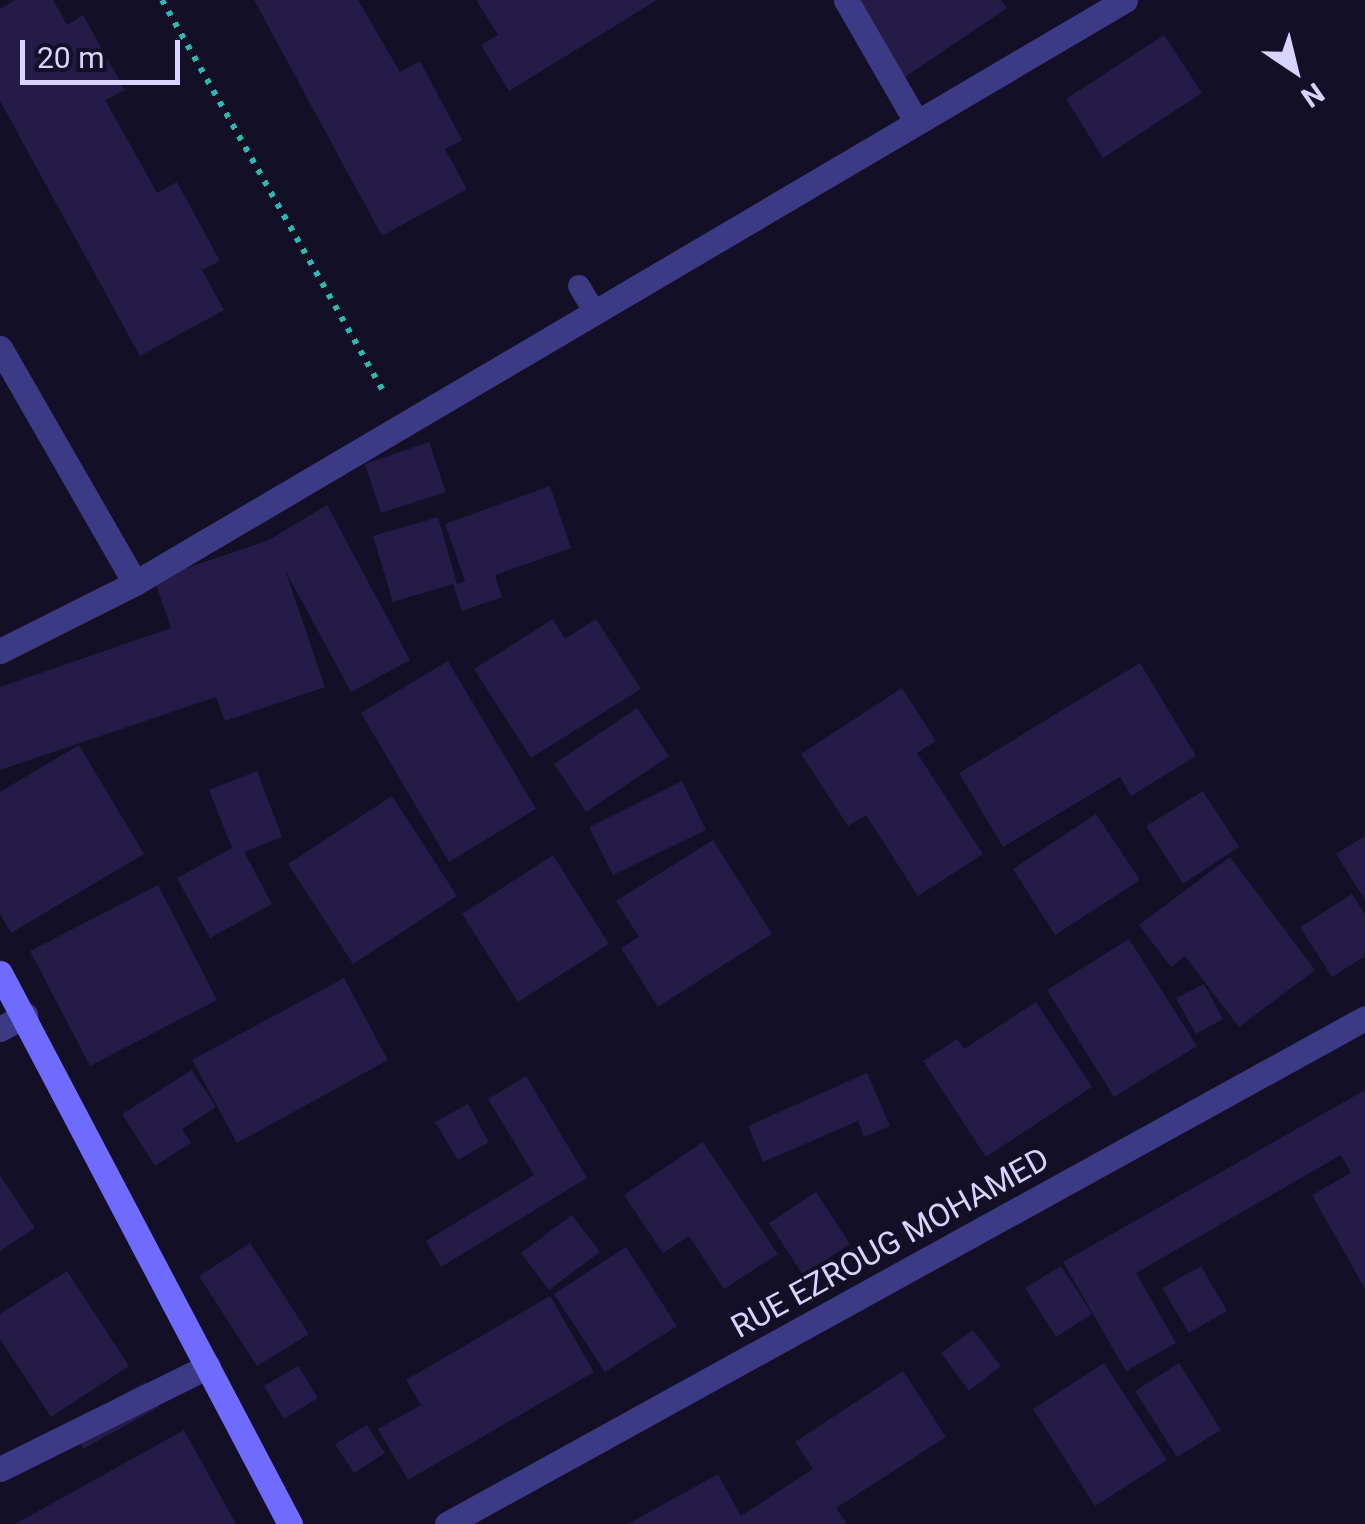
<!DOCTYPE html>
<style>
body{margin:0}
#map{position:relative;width:1365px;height:1524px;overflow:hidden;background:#130f26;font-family:Roboto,sans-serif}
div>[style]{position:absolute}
.building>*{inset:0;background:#241b47}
.path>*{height:6px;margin-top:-3px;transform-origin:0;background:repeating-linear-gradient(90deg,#2fb8b0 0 5px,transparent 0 13px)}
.lane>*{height:22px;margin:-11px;padding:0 11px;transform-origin:11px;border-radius:11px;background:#3d3a85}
.street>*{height:25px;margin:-12.5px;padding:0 12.5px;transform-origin:12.5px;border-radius:12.5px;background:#3d3a85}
.secondary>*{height:25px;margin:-12.5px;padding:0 12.5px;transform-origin:12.5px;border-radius:12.5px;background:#6f6bff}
span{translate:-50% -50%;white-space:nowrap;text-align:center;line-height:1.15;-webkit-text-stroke:8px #130f26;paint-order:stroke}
.street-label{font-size:32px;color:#d9d4ff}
.north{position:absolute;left:1245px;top:20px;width:100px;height:100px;-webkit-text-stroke:8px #130f26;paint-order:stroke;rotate:145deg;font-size:28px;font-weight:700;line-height:40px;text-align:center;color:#d9d4ff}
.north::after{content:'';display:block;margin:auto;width:35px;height:45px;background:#d9d4ff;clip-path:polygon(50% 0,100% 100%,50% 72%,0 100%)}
.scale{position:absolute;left:20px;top:40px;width:160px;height:45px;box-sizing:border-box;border:5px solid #d9d4ff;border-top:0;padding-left:12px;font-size:30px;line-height:35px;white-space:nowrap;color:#d9d4ff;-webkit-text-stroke:8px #130f26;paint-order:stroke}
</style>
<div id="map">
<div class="building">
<div style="clip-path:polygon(15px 0,53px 0,67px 25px,83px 15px,125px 90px,105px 100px,157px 193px,177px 182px,220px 261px,202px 270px,224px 310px,140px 356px,0 101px,0 9px)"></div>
<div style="clip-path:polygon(254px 0,358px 0,400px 72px,420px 61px,462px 140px,445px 149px,467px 189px,382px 236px)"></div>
<div style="clip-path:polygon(476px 0,657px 0,509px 91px,481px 45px,498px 35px)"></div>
<div style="clip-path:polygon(840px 0,1001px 0,1007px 8px,896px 83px)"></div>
<div style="clip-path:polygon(1164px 35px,1202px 93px,1103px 158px,1066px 99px)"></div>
<div style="clip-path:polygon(429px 442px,446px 492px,381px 513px,365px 464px)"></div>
<div style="clip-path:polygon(550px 486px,571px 548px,495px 575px,502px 597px,462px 611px,453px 584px,393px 602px,373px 536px,438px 517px,457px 584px,465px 581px,445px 524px)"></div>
<div style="clip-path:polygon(327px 505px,410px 660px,351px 692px,285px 570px,325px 687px,225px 721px,216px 697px,0 770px,0 687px,171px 628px,154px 579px,269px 540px)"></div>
<div style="clip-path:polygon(553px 619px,565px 639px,596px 619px,641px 689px,531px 758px,474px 669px)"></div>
<div style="clip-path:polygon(448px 661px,536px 809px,449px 862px,361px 713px)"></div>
<div style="clip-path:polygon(1140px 663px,1196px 756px,1131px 796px,1120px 777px,1003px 847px,959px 773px)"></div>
<div style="clip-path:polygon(902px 688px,936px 741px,917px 753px,983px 854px,918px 896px,866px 815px,848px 826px,801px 754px)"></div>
<div style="clip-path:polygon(637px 708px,669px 756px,586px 812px,554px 764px)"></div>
<div style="clip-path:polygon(79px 745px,144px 854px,11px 933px,0 914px,0 792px)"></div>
<div style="clip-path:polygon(257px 771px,282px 837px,244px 852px,272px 904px,210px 938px,177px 878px,232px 848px,209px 790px)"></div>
<div style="clip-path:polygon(682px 781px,706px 830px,613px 875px,589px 827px)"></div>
<div style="clip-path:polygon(1203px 791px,1239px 847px,1183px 884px,1146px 826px)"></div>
<div style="clip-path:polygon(392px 796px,457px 896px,353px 964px,288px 864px)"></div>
<div style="clip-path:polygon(1096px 814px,1140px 880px,1055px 935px,1013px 869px)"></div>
<div style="clip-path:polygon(1365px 836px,1365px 900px,1336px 854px)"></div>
<div style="clip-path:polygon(713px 840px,772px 934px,658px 1007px,621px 948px,639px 937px,616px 901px)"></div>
<div style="clip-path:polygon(553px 855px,609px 944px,518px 1002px,462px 914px)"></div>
<div style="clip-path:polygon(1230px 857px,1315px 970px,1239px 1027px,1185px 956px,1171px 967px,1139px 925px)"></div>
<div style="clip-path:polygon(158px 885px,217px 1000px,90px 1066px,30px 951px)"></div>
<div style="clip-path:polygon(1352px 894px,1365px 914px,1365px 956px,1332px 977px,1300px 927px)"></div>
<div style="clip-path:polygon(1129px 939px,1197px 1046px,1114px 1097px,1047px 990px)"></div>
<div style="clip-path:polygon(344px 978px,388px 1060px,237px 1143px,192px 1060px)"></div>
<div style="clip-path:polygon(1204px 984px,1223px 1019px,1196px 1034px,1176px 998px)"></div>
<div style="clip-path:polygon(1036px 1002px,1092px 1087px,986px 1157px,923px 1061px,957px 1039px,964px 1049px)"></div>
<div style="clip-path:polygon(192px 1070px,216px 1107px,182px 1129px,191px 1143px,155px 1166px,122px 1114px)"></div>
<div style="clip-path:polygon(867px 1073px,890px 1126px,864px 1137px,858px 1121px,763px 1162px,748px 1126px)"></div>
<div style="clip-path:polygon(526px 1076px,587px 1178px,441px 1267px,426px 1241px,534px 1175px,488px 1099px)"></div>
<div style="clip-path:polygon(1365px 1090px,1365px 1289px,1312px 1195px,1351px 1173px,1341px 1155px,1136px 1273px,1176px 1343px,1126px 1371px,1063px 1262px)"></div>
<div style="clip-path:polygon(468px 1104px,489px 1142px,458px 1160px,435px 1122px)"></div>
<div style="clip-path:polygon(703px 1142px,778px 1254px,724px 1289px,689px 1236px,663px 1253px,624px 1195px)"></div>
<div style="clip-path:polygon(0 1175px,35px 1228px,0 1251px)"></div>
<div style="clip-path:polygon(816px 1192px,850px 1244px,803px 1275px,769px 1223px)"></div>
<div style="clip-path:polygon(572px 1215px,600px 1252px,549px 1290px,521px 1253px)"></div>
<div style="clip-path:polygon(250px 1243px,309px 1334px,257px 1366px,199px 1276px)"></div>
<div style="clip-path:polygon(626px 1247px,677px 1326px,605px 1372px,554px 1294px)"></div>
<div style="clip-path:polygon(1061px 1266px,1092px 1314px,1056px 1337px,1025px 1288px)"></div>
<div style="clip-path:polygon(1201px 1266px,1227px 1311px,1189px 1333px,1162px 1288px)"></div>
<div style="clip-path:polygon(67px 1271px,129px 1366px,51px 1417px,0 1339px,0 1314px)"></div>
<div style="clip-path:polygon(550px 1296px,594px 1372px,408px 1480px,378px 1429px,421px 1405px,406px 1380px)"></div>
<div style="clip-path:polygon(973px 1330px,1001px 1366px,969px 1391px,941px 1353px)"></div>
<div style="clip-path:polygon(1104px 1363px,1167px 1460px,1095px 1506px,1033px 1409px)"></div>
<div style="clip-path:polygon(1179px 1363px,1221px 1430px,1177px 1457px,1135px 1391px)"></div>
<div style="clip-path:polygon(298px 1366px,318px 1398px,284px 1419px,264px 1386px)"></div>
<div style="clip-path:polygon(903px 1371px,946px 1437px,836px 1508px,847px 1524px,628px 1524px,718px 1474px,741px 1516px,813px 1469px,795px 1442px)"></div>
<div style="clip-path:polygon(145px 1382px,159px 1407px,83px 1449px,70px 1424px)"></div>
<div style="clip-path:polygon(367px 1425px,385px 1453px,354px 1473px,335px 1444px)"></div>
<div style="clip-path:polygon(184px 1430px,236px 1524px,15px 1524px)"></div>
</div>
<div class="path">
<div style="left:162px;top:0;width:448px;rotate:60.5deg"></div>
</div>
<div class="lane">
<div style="left:579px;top:286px;width:31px;rotate:59deg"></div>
</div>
<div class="street">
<div style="left:846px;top:0;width:140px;rotate:60deg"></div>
<div style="left:0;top:348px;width:271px;rotate:60.1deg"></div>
<div style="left:0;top:651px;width:151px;rotate:-26.7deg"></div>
<div style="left:135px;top:583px;width:1149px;rotate:-30.49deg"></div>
<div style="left:0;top:1029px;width:29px;rotate:-29deg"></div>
<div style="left:0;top:1469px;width:232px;rotate:-26.3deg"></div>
<div style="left:447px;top:1524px;width:1048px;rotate:-28.86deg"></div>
</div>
<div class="secondary">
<div style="left:0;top:973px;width:623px;rotate:62.24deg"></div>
</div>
<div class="street-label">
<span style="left:890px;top:1243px;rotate:-29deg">RUE EZROUG MOHAMED</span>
</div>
<div class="north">N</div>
<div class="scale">20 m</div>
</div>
